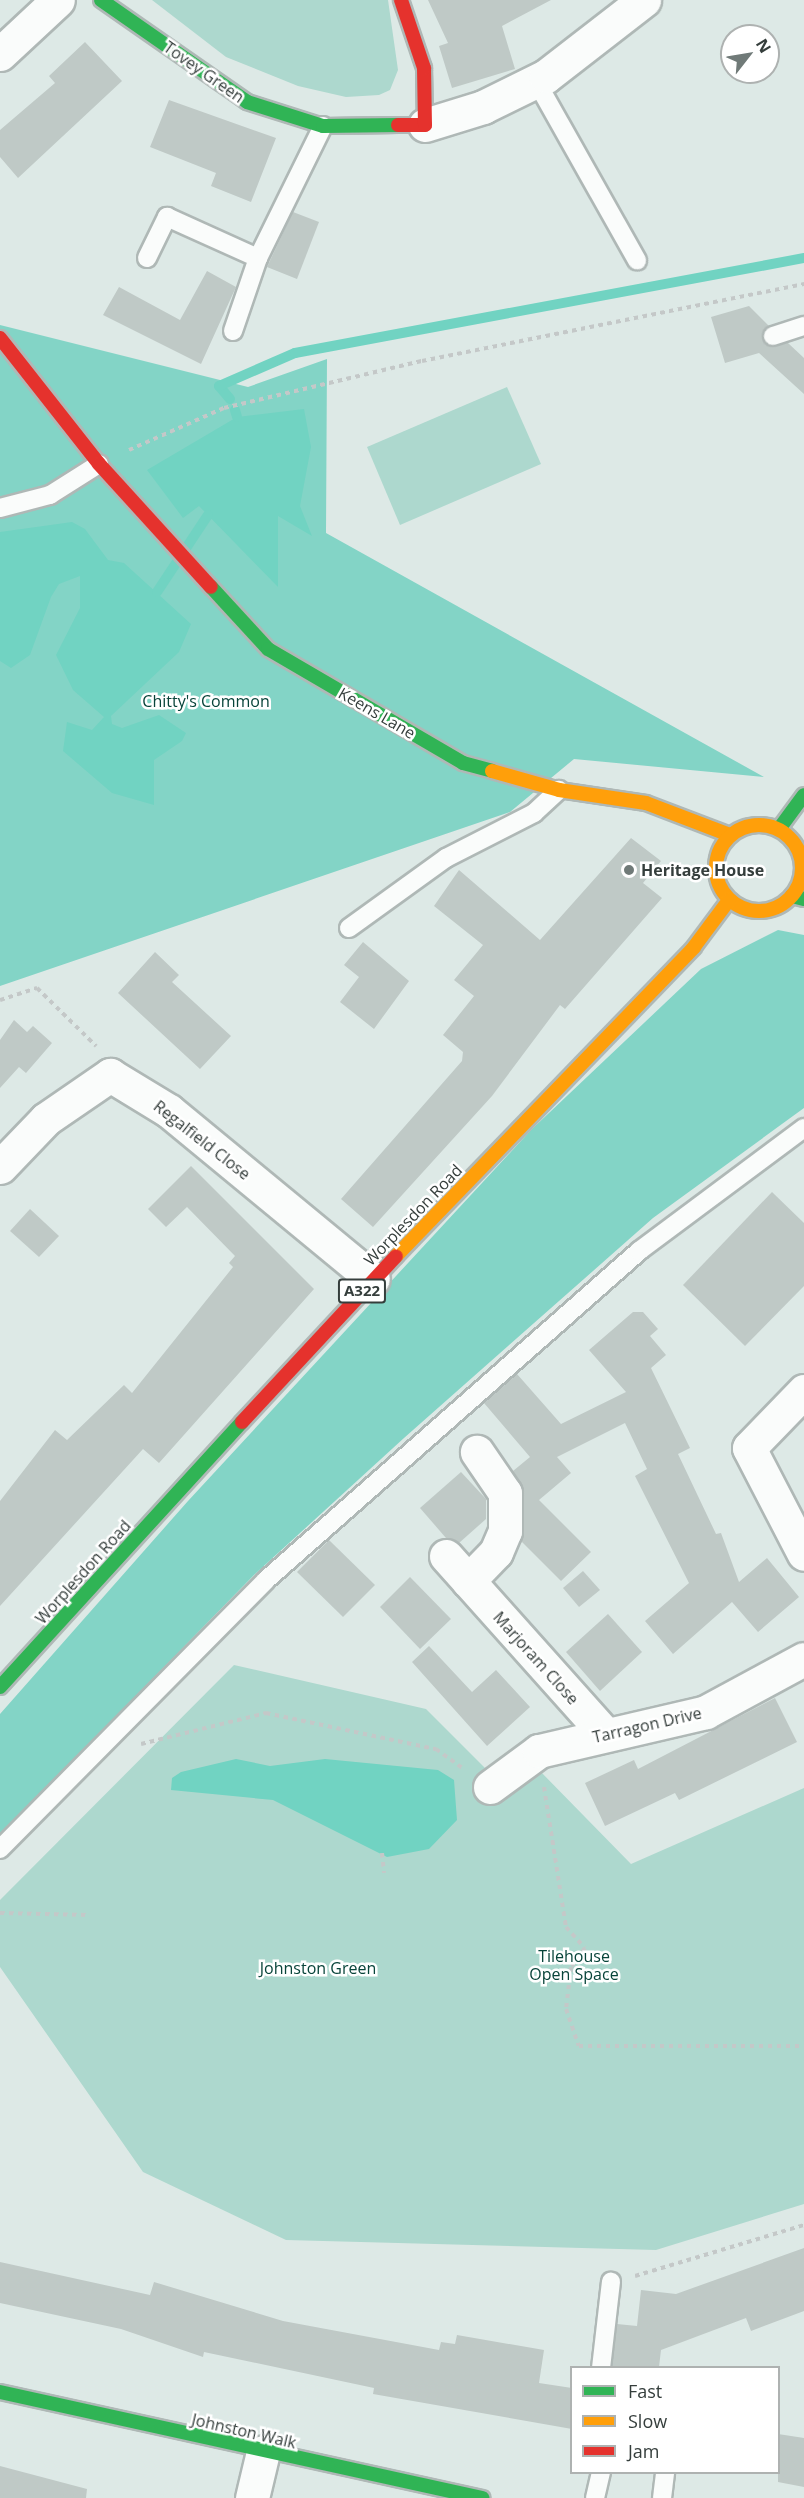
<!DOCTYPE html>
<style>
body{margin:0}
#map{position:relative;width:804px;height:2498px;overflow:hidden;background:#dde9e6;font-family:"Open Sans",sans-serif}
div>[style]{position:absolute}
.green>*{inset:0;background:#add8ce}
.forest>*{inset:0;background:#83d4c6}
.water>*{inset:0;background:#71d3c2}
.stream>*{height:10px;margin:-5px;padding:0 5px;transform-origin:5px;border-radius:5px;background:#71d3c2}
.building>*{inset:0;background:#bfc9c6}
.path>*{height:4px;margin-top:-2px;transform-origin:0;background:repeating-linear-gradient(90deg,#c4c8c8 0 4.5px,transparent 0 9px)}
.roads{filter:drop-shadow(2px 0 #afb8b6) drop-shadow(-2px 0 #afb8b6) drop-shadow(0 2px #afb8b6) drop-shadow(0 -2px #afb8b6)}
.lane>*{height:18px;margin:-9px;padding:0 9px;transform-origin:9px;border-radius:9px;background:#fafcfb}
.street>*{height:33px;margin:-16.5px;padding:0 16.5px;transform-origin:16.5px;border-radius:16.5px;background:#fafcfb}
.fast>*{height:14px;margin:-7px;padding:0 7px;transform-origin:7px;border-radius:7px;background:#30b455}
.slow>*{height:14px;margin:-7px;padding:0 7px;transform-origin:7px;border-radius:7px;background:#ff9f0a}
.slow>.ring{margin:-7px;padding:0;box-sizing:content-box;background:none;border:14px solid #ff9f0a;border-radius:50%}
.jam>*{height:14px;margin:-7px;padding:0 7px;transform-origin:7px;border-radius:7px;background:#e5322d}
.dots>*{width:16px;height:16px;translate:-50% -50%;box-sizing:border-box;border:3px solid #fff;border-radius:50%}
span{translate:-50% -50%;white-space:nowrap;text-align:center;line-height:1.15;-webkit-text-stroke:5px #fff;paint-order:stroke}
.shield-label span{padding:2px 4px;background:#fff;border:2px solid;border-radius:4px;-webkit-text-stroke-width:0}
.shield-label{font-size:15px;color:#353e3c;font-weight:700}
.street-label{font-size:16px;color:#353e3c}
.park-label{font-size:16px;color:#08443a}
.poi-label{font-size:16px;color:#353e3c;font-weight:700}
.left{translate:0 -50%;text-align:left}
.legend{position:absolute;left:570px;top:2366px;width:210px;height:108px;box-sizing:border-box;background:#fff;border:2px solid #aeb2b1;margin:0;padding:8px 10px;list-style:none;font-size:18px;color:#353e3c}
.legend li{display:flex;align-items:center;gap:12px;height:30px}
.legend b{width:30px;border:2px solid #aeb2b1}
.north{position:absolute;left:720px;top:24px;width:60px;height:60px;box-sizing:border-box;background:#fff;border:2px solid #aeb2b1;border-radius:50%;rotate:59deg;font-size:16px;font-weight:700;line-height:24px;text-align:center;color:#353e3c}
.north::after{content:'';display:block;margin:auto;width:21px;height:27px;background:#707a78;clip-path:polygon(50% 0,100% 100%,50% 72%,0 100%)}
</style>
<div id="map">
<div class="green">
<div style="clip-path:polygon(152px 0,388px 0,398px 70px,390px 90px,379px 95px,346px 97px,298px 86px,226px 57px)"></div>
<div style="clip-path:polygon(507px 387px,541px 464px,400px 525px,367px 447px)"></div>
<div style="clip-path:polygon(234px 1665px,426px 1709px,508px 1791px,539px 1770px,631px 1864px,804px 1788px,804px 2204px,656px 2250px,286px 2240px,143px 2172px,0 1967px,0 1900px)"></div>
</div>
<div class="forest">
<div style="clip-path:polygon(0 325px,248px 387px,327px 359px,326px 533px,764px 777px,574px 759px,510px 812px,0 986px)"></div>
<div style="clip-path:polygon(778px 930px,804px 935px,804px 1108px,653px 1218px,404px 1438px,254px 1575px,0 1835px,0 1714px,188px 1501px,531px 1130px,701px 969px)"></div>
</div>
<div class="water">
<div style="clip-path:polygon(304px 409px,311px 447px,300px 506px,312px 536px,278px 516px,278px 587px,199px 506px,183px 518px,147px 470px,237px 417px)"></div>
<div style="clip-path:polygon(72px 522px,85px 529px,108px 560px,124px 563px,191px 624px,179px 652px,111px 716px,112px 724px,122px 728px,159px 715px,186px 733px,182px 741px,154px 760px,154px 805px,112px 793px,63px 751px,67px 722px,92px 730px,104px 717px,73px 690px,56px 655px,80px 608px,80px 576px,59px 584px,51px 597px,30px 655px,11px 668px,0 661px,0 532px)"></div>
<div style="clip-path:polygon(236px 1759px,270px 1766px,325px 1759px,438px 1770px,454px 1780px,457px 1820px,429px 1849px,387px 1857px,273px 1800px,171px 1790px,172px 1778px,181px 1772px)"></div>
</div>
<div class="stream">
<div style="left:230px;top:399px;width:17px;rotate:-130deg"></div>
<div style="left:219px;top:386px;width:83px;rotate:-23.5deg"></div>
<div style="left:295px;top:353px;width:518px;rotate:-10.57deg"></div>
<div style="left:235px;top:410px;width:7px;rotate:74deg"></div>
<div style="left:157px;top:592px;width:92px;rotate:-56.5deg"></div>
</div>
<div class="building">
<div style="clip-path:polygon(428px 0,551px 0,502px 26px,515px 69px,452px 88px,439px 46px,448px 43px)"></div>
<div style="clip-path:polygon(85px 42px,122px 81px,18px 178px,0 157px,0 130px,55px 83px,49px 76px)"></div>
<div style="clip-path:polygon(169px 100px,276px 138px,251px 202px,211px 186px,216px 173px,150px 147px)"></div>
<div style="clip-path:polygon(293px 212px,319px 222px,297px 279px,267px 267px)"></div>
<div style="clip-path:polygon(207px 271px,236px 287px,201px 364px,103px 315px,119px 287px,180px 320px)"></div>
<div style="clip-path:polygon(749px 306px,769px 326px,762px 333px,765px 344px,788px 343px,804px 358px,804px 394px,759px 353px,725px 363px,711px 317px)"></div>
<div style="clip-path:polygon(631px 838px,661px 861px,643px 883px,662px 898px,565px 1009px,560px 1005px,492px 1096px,373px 1227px,341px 1199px,462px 1061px,463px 1052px,443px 1035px,474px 996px,454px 980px,483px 945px,434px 906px,459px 870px,540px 940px)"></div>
<div style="clip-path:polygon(363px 942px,409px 981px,374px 1029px,340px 1002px,359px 977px,344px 965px)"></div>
<div style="clip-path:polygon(155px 952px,179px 975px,172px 982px,231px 1036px,200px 1069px,118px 993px)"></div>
<div style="clip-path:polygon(14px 1020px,27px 1032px,33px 1026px,52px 1043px,26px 1073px,19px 1067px,0 1088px,0 1040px)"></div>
<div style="clip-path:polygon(191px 1166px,314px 1289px,159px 1463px,143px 1449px,0 1606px,0 1501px,55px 1430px,67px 1440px,124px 1385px,132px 1393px,233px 1267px,229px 1263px,235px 1256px,187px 1207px,166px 1227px,148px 1209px)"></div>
<div style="clip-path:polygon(772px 1192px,804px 1223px,804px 1286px,745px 1346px,683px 1285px)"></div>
<div style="clip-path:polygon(30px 1209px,59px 1236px,39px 1257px,10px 1231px)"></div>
<div style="clip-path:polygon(633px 1312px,643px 1312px,658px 1329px,650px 1336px,666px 1355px,651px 1368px,690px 1448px,678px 1454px,716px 1534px,721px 1533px,739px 1582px,767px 1558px,799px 1597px,758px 1632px,732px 1602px,673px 1654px,645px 1621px,689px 1583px,635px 1476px,647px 1469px,625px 1423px,557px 1457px,571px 1473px,539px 1500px,591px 1552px,561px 1581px,521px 1541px,524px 1493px,513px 1471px,530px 1457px,484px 1403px,517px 1374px,561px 1424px,626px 1392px,589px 1350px)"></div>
<div style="clip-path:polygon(461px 1472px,486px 1499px,486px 1519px,459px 1543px,446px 1538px,420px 1508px)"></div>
<div style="clip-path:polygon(329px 1540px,375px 1585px,343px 1617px,297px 1572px)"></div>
<div style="clip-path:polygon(583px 1571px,600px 1590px,579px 1607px,563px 1588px)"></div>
<div style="clip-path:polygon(410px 1577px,451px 1619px,420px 1649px,380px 1607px)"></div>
<div style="clip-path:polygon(608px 1614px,642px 1652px,600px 1691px,566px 1652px)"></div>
<div style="clip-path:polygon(429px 1646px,472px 1692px,496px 1670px,530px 1707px,487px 1746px,412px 1662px)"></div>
<div style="clip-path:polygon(775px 1698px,797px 1742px,679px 1800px,675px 1793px,605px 1826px,585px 1783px,634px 1760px,638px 1769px)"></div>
<div style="clip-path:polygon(804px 2248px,804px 2311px,751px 2331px,746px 2318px,661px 2350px,659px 2367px,612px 2367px,617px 2324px,637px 2326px,641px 2290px,676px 2294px)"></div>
<div style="clip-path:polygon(0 2262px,150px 2295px,154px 2282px,283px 2321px,439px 2350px,441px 2342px,455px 2344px,457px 2335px,544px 2350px,539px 2383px,572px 2388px,572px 2429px,373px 2394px,374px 2388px,204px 2352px,203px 2357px,121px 2329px,0 2303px)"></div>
<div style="clip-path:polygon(778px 2434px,804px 2438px,804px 2487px,778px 2482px)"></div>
<div style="clip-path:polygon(0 2466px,87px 2489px,86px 2498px,0 2498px)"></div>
</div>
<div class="path">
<div style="left:129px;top:450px;width:104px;rotate:-23.9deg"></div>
<div style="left:224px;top:408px;width:204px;rotate:-13.4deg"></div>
<div style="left:422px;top:361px;width:390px;rotate:-11.4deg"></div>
<div style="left:0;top:1000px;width:39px;rotate:-18deg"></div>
<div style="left:37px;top:988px;width:83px;rotate:44.5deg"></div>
<div style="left:141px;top:1744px;width:129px;rotate:-13.9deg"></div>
<div style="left:266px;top:1713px;width:174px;rotate:12deg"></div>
<div style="left:436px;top:1749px;width:34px;rotate:36deg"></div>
<div style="left:544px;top:1787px;width:142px;rotate:81.1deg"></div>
<div style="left:566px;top:1927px;width:28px;rotate:48deg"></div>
<div style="left:585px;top:1948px;width:24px;rotate:126deg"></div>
<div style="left:571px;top:1967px;width:42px;rotate:96.8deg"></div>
<div style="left:566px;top:2009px;width:39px;rotate:71deg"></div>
<div style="left:579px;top:2046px;width:225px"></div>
<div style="left:382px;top:1853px;width:20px;rotate:84deg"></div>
<div style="left:0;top:1913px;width:88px;rotate:1.3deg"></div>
<div style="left:635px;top:2276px;width:177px;rotate:-16.8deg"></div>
</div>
<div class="roads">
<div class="lane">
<div style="left:536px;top:81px;width:206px;rotate:60.6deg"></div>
<div style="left:147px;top:258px;width:46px;rotate:-64deg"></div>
<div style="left:167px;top:217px;width:100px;rotate:24.3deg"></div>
<div style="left:258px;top:258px;width:147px;rotate:-63.8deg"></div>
<div style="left:233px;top:331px;width:77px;rotate:-71.1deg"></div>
<div style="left:773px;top:336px;width:33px;rotate:-18deg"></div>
<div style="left:0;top:508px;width:52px;rotate:-14.6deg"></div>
<div style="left:50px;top:495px;width:58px;rotate:-32.3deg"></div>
<div style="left:349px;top:928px;width:120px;rotate:-35.8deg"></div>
<div style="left:446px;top:858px;width:99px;rotate:-27.1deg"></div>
<div style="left:534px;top:813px;width:34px;rotate:-43deg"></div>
<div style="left:0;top:1849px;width:378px;rotate:-45.3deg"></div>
<div style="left:266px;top:1580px;width:497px;rotate:-41.4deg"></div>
<div style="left:639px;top:1251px;width:206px;rotate:-36.7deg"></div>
<div style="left:601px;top:2368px;width:87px;rotate:-83.4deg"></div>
<div style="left:595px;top:2498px;width:27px;rotate:-77deg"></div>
<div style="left:662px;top:2498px;width:26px;rotate:-83deg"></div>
</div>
<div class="street">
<div style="left:0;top:54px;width:79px;rotate:-43deg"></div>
<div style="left:425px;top:125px;width:61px;rotate:-17.2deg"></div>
<div style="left:483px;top:107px;width:70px;rotate:-26.2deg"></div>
<div style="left:546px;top:76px;width:124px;rotate:-37.8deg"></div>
<div style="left:0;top:1167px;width:66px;rotate:-46.2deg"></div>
<div style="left:46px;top:1119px;width:78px;rotate:-34.5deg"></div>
<div style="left:110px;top:1075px;width:69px;rotate:31.4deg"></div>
<div style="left:169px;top:1111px;width:264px;rotate:39.5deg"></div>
<div style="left:804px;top:1391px;width:79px;rotate:134deg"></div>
<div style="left:749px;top:1448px;width:119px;rotate:62.6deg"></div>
<div style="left:446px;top:1556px;width:239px;rotate:48.2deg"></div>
<div style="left:468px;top:1581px;width:40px;rotate:-46deg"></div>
<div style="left:496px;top:1552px;width:23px;rotate:-67deg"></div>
<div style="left:505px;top:1531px;width:38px;rotate:-90deg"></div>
<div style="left:505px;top:1493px;width:50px;rotate:-124.3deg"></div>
<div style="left:490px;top:1787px;width:61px;rotate:-36.3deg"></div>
<div style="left:539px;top:1751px;width:171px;rotate:-13.1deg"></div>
<div style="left:706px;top:1712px;width:111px;rotate:-28.4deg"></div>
<div style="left:252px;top:2498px;width:47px;rotate:-76.6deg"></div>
</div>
<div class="fast">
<div style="left:101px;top:0;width:178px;rotate:34.9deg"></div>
<div style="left:247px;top:102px;width:80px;rotate:17.5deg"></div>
<div style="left:323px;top:126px;width:75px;rotate:-0.8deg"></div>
<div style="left:211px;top:587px;width:84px;rotate:47.4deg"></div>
<div style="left:268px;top:649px;width:226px;rotate:30.3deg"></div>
<div style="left:463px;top:763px;width:30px;rotate:15deg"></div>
<div style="left:779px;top:829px;width:42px;rotate:-53.7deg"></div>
<div style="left:792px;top:896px;width:12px;rotate:14deg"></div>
<div style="left:0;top:1687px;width:359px;rotate:-47.6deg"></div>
<div style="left:0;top:2392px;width:494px;rotate:12.4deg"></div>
</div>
<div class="slow">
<div style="left:492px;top:771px;width:70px;rotate:15.8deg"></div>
<div style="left:559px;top:790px;width:88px;rotate:8.5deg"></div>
<div style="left:646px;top:803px;width:90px;rotate:20.9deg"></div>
<div class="ring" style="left:716px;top:825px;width:72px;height:72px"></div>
<div style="left:396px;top:1256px;width:429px;rotate:-46deg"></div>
<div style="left:694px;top:947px;width:59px;rotate:-53.3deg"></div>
</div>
<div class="jam">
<div style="left:398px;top:125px;width:27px"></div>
<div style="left:425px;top:125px;width:57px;rotate:-91deg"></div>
<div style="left:424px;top:68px;width:72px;rotate:-108.7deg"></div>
<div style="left:0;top:338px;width:160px;rotate:51.8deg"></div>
<div style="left:99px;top:464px;width:166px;rotate:47.7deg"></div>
<div style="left:242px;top:1422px;width:226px;rotate:-47.1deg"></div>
</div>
</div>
<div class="dots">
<div style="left:629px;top:870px;background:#707a78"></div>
</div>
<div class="shield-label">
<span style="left:362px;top:1291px">A322</span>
</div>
<div class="street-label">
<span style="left:204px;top:72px;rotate:35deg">Tovey Green</span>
<span style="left:377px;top:713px;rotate:30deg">Keens Lane</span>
<span style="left:202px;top:1140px;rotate:38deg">Regalfield Close</span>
<span style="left:413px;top:1215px;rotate:-46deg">Worplesdon Road</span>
<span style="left:83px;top:1572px;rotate:-48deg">Worplesdon Road</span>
<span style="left:536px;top:1658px;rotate:48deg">Marjoram Close</span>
<span style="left:647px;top:1725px;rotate:-13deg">Tarragon Drive</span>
<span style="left:244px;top:2431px;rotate:13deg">Johnston Walk</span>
</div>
<div class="park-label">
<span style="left:206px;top:701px">Chitty's Common</span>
<span style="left:574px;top:1965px">Tilehouse<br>Open Space</span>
<span style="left:318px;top:1968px">Johnston Green</span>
</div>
<div class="poi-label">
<span class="left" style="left:641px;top:870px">Heritage House</span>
</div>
<ul class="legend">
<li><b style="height:8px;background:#30b455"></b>Fast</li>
<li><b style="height:8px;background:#ff9f0a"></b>Slow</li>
<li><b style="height:8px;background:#e5322d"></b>Jam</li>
</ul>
<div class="north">N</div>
</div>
